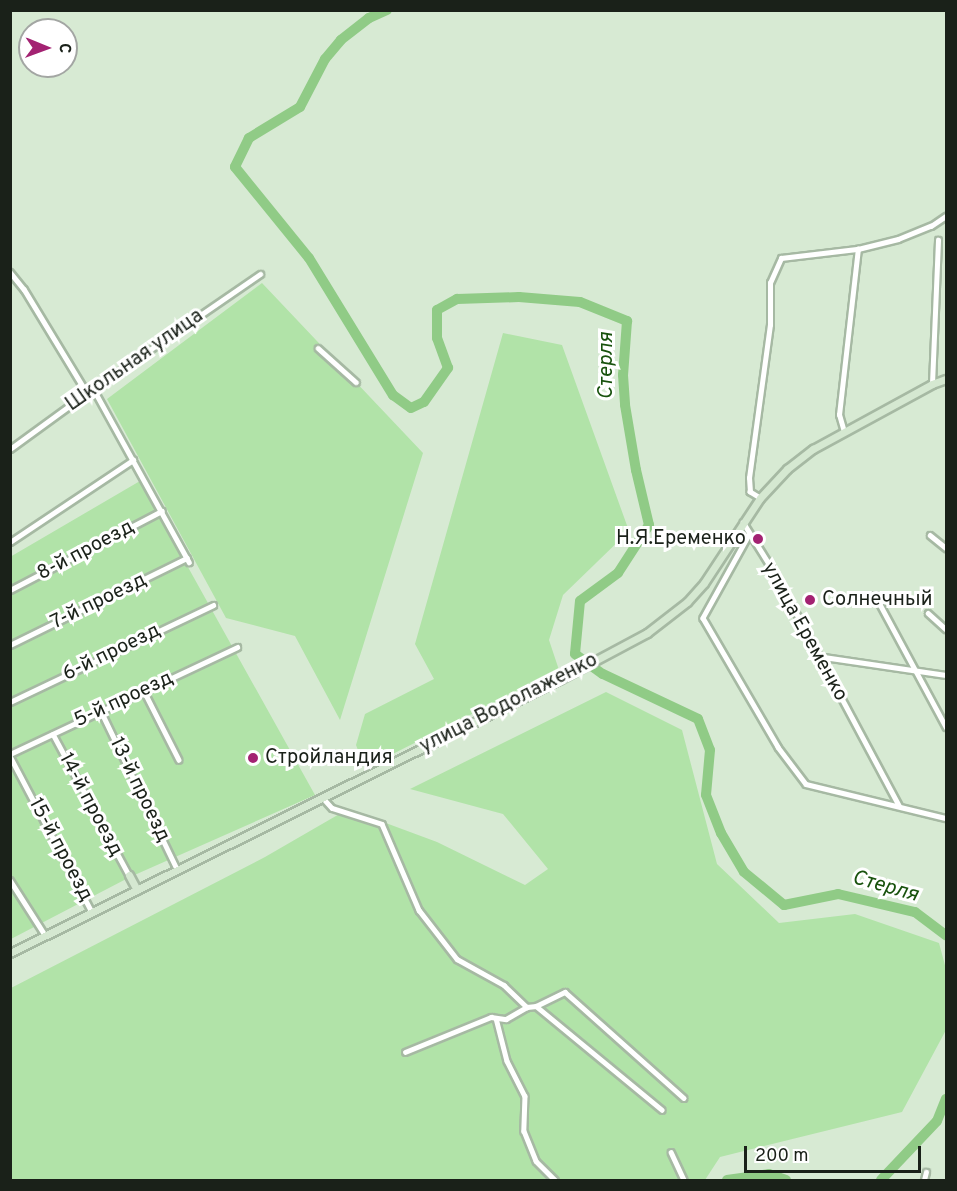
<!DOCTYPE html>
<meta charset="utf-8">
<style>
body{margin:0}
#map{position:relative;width:957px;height:1191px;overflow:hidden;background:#d7ead3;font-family:Overpass,sans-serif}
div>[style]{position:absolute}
.green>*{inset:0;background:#b1e3a8}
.river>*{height:10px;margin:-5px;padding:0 5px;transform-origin:5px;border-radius:5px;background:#90cb86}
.roads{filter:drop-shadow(2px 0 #a6b9a3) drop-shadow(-2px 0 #a6b9a3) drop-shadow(0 2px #a6b9a3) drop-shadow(0 -2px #a6b9a3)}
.street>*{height:4.5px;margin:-2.25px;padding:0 2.25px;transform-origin:2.25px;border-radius:2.25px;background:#fff}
.secondary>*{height:7px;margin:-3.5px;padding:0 3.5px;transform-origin:3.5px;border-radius:3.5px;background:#d5e8d1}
.dots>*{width:16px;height:16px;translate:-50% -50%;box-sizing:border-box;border:3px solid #fff;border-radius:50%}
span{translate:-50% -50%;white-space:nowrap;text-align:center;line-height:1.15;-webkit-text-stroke:6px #fff;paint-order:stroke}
.street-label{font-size:20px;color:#1a2119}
.poi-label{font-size:20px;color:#1a2119}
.right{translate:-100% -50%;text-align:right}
.left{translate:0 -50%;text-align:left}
.water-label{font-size:21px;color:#18520d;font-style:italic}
.frame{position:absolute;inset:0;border:12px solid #1a2119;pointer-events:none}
.north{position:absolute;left:18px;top:18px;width:60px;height:60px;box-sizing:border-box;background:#fff;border:2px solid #a3a6a3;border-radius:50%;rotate:91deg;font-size:16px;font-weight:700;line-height:24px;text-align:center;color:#1a2119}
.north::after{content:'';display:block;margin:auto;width:21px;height:27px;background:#a32272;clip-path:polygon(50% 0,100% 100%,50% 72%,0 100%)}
.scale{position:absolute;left:744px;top:1146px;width:177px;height:27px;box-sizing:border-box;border:3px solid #1a2119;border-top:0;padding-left:8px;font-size:18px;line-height:21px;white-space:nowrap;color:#1a2119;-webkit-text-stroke:4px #fff;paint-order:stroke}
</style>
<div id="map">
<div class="green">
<div style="clip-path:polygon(262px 283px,423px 453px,340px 720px,295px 636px,226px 618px,107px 399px)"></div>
<div style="clip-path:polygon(503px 333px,562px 345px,629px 531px,563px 595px,549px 640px,559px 670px,365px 768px,356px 745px,365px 714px,434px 679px,415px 644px)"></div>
<div style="clip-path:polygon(140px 481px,315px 795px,130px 877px,11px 939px,10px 557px)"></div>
<div style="clip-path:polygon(606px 692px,682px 730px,717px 864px,779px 923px,855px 914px,939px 943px,946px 969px,946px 1030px,902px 1112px,720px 1157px,705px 1180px,11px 1180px,11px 988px,265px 857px,348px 809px,437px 842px,525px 885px,548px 869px,503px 814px,410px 789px)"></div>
</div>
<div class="river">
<div style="left:387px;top:10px;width:20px;rotate:156deg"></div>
<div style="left:369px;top:18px;width:36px;rotate:142deg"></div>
<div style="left:341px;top:40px;width:25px;rotate:130deg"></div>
<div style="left:325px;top:59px;width:54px;rotate:117.5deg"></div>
<div style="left:300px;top:107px;width:60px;rotate:148.7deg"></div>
<div style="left:249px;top:138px;width:32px;rotate:116deg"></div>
<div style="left:235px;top:167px;width:117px;rotate:50.9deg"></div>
<div style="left:309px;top:258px;width:161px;rotate:58.5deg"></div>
<div style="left:393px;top:395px;width:22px;rotate:36deg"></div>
<div style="left:411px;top:408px;width:14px;rotate:-25deg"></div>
<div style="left:424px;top:402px;width:42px;rotate:-54.8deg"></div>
<div style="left:448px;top:368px;width:32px;rotate:-110deg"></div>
<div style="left:437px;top:338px;width:28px;rotate:-90deg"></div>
<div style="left:437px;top:310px;width:23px;rotate:-29deg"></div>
<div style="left:457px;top:299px;width:62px;rotate:-1.8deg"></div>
<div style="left:519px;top:297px;width:61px;rotate:4.7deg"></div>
<div style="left:580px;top:302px;width:51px;rotate:22deg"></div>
<div style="left:627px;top:321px;width:54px;rotate:94.2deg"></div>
<div style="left:623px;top:375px;width:30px;rotate:86deg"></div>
<div style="left:625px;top:405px;width:66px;rotate:80.4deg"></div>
<div style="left:636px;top:470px;width:57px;rotate:76.7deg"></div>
<div style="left:649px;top:525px;width:57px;rotate:122.9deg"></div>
<div style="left:618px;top:573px;width:47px;rotate:143.6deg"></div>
<div style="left:580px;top:601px;width:53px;rotate:95.4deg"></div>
<div style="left:575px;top:654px;width:34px;rotate:36deg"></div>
<div style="left:603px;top:674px;width:105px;rotate:25.3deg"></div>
<div style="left:698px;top:719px;width:33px;rotate:69deg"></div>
<div style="left:710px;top:750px;width:45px;rotate:95.1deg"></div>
<div style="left:706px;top:795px;width:41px;rotate:68.5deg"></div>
<div style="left:721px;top:833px;width:45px;rotate:59.5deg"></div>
<div style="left:744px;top:872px;width:52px;rotate:39.5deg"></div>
<div style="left:784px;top:905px;width:55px;rotate:-11.5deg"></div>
<div style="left:838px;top:894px;width:79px;rotate:13.2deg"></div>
<div style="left:915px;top:912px;width:39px;rotate:37deg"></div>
<div style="left:727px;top:1180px;width:42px;rotate:-8.1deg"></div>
<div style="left:769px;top:1174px;width:18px;rotate:19deg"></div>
<div style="left:881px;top:1180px;width:81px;rotate:-46.5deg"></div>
<div style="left:937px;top:1121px;width:24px;rotate:-68deg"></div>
</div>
<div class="roads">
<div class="street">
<div style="left:10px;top:272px;width:22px;rotate:51deg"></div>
<div style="left:24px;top:289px;width:122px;rotate:58.8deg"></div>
<div style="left:318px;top:348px;width:51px;rotate:41.8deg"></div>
<div style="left:932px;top:384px;width:144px;rotate:-87.6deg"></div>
<div style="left:93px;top:388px;width:199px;rotate:61.1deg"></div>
<div style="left:844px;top:432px;width:18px;rotate:-106deg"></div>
<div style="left:839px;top:415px;width:167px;rotate:-83.5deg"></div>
<div style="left:10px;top:449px;width:95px;rotate:-36deg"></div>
<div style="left:87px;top:393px;width:210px;rotate:-34.5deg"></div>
<div style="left:760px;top:498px;width:12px;rotate:-149deg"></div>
<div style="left:750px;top:492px;width:14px;rotate:-94deg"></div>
<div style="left:749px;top:478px;width:154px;rotate:-82.2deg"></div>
<div style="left:770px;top:325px;width:42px;rotate:-90deg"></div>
<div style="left:770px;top:283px;width:27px;rotate:-66deg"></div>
<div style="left:781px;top:258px;width:78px;rotate:-6.7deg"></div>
<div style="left:858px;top:249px;width:41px;rotate:-14deg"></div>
<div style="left:898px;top:239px;width:35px;rotate:-22deg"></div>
<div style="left:931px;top:226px;width:18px;rotate:-34deg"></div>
<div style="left:743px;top:522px;width:62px;rotate:58.1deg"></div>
<div style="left:776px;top:575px;width:261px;rotate:61.9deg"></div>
<div style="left:749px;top:535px;width:95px;rotate:119deg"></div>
<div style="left:703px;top:618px;width:149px;rotate:59.8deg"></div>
<div style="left:778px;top:747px;width:46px;rotate:52.9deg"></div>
<div style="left:806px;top:784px;width:144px;rotate:13.7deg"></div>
<div style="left:930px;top:535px;width:21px;rotate:39deg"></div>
<div style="left:10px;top:542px;width:148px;rotate:-33.7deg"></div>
<div style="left:10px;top:590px;width:171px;rotate:-27.5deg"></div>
<div style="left:875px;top:595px;width:150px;rotate:61.7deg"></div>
<div style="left:928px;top:613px;width:24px;rotate:42deg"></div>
<div style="left:10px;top:645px;width:197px;rotate:-26.2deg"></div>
<div style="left:817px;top:656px;width:130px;rotate:8.4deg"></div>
<div style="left:144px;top:691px;width:77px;rotate:63.1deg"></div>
<div style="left:10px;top:702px;width:225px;rotate:-25.5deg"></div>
<div style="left:101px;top:711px;width:175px;rotate:64.3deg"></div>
<div style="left:53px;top:734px;width:160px;rotate:61.7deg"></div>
<div style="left:10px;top:754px;width:251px;rotate:-25.2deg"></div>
<div style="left:10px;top:756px;width:176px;rotate:62.3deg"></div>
<div style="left:323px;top:798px;width:13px;rotate:48deg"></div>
<div style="left:332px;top:808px;width:52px;rotate:17.7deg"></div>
<div style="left:382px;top:824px;width:94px;rotate:66.7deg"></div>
<div style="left:419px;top:910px;width:62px;rotate:52.2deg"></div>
<div style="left:457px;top:959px;width:54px;rotate:29deg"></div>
<div style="left:504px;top:985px;width:32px;rotate:44deg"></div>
<div style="left:10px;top:880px;width:65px;rotate:57.5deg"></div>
<div style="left:536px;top:1006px;width:32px;rotate:-26deg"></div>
<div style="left:565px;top:992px;width:159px;rotate:41.7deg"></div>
<div style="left:496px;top:1018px;width:44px;rotate:75.7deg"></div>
<div style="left:507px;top:1061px;width:39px;rotate:63deg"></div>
<div style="left:525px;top:1096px;width:35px;rotate:92deg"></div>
<div style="left:524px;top:1131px;width:32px;rotate:68deg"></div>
<div style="left:536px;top:1161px;width:27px;rotate:45deg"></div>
<div style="left:405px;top:1052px;width:93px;rotate:-22.1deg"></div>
<div style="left:491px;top:1017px;width:15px;rotate:8deg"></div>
<div style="left:506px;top:1019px;width:24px;rotate:-30deg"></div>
<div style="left:527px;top:1007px;width:9px;rotate:-6deg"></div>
<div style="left:536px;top:1006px;width:163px;rotate:39.5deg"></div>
<div style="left:671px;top:1152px;width:31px;rotate:65deg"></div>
<div style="left:924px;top:1180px;width:8px;rotate:-76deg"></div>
</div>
<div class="secondary">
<div style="left:129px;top:875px;width:17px;rotate:62deg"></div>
<div style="left:10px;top:953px;width:613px;rotate:-26.44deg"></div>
<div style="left:559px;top:680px;width:100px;rotate:-28.1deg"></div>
<div style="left:647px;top:633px;width:51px;rotate:-37.8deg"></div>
<div style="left:687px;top:602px;width:25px;rotate:-48deg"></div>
<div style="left:704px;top:583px;width:102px;rotate:-56.6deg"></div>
<div style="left:760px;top:498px;width:40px;rotate:-47deg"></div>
<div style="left:787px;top:469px;width:33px;rotate:-38deg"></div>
<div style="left:813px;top:449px;width:136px;rotate:-28.6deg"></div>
<div style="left:932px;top:384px;width:15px;rotate:-20deg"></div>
</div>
</div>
<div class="dots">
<div style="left:758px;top:539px;background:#a32272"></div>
<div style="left:810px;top:600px;background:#a32272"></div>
<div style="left:253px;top:758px;background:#a32272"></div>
</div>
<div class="street-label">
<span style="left:135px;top:361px;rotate:-35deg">Школьная улица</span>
<span style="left:86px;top:551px;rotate:-28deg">8-й проезд</span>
<span style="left:99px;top:602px;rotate:-26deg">7-й проезд</span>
<span style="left:804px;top:632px;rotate:61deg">улица Еременко</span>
<span style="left:112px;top:653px;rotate:-26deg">6-й проезд</span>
<span style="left:124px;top:700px;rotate:-25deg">5-й проезд</span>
<span style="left:509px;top:704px;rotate:-27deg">улица Водолаженко</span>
<span style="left:139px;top:790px;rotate:64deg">13-й проезд</span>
<span style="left:90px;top:805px;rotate:62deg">14-й проезд</span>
<span style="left:60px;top:850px;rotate:62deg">15-й проезд</span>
</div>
<div class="poi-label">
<span class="right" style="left:746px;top:539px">Н.Я.Еременко</span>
<span class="left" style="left:822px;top:600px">Солнечный</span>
<span class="left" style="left:265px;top:758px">Стройландия</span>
</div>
<div class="water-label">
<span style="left:607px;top:366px;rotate:-90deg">Стерля</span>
<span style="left:885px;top:887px;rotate:16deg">Стерля</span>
</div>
<div class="frame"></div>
<div class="north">С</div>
<div class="scale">200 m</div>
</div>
